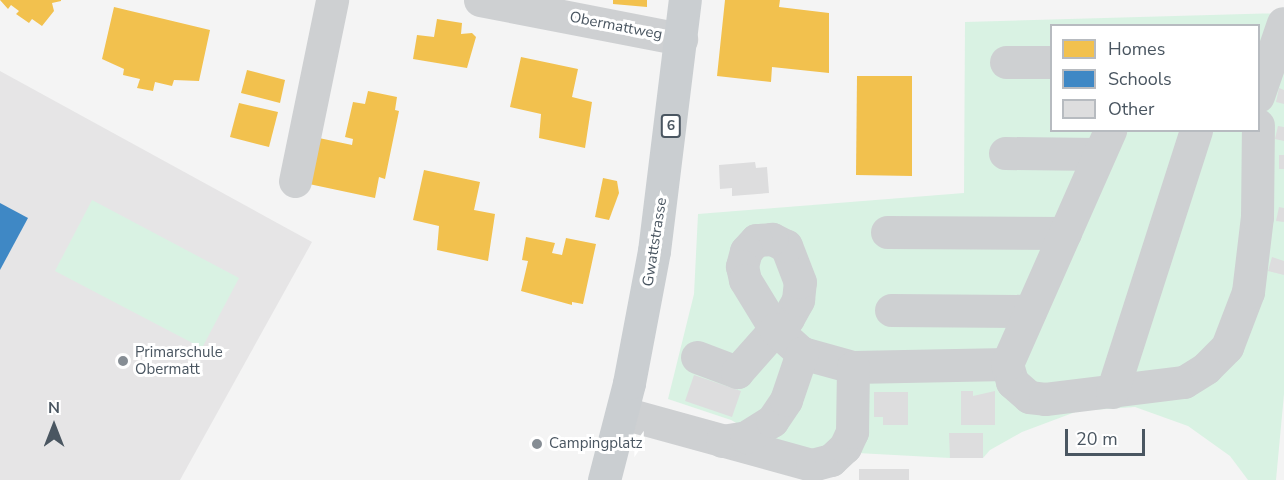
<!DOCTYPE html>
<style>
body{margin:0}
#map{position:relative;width:1284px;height:480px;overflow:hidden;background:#f4f4f4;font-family:"Nunito Sans",sans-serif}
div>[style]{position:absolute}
.education>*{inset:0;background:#e6e5e6}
.green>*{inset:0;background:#d9f2e3}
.homes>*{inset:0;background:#f2c14e}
.schools>*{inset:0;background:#3f88c5}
.building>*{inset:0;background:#ddddde}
.minor>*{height:33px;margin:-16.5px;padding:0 16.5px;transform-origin:16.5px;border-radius:16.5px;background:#ced0d2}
.major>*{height:33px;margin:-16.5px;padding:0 16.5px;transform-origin:16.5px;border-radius:16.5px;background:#caced1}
.dots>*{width:16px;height:16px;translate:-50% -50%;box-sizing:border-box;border:3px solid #fff;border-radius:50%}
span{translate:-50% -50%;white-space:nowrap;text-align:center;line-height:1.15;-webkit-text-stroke:6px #fff;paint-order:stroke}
.shield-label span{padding:2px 4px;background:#fff;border:2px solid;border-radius:4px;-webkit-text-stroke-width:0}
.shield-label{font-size:14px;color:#4a5661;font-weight:700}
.street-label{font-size:15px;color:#4a5661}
.poi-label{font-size:15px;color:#4a5661}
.left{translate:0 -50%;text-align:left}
.legend{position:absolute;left:1050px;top:24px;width:210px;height:108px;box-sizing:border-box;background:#fff;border:2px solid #b7bbc0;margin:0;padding:8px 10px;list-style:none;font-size:18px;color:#4a5661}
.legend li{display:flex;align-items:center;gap:12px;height:30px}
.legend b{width:30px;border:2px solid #b7bbc0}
.north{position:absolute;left:24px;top:396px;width:60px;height:60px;-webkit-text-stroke:4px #fff;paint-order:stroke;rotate:0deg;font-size:16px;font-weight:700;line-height:24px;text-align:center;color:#4a5661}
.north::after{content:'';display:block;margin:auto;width:21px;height:27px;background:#4a5661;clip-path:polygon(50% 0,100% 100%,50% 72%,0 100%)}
.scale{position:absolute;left:1065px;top:429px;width:80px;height:27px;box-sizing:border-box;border:3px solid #4a5661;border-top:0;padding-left:8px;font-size:18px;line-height:21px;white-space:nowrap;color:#4a5661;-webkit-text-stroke:4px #fff;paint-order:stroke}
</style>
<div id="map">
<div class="education">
<div style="clip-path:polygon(0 71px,312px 242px,180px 480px,0 480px)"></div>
</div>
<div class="green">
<div style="clip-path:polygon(evenodd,1284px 13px,1284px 394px,1276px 480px,1248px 480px,1230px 456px,1188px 426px,1135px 407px,1078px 411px,1022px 432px,990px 450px,983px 458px,950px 458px,783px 449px,731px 420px,668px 399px,694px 294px,698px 214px,964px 193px,965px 22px,1284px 13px,1052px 26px,1258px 26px,1258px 130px,1052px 130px,1052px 26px)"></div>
<div style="clip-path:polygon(92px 200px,239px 278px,202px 348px,55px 271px)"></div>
</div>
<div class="homes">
<div style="clip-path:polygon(0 0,61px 0,61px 1px,52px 3px,54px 11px,42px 26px,32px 19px,29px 23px,16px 14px,19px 11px,11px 5px,8px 9px)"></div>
<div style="clip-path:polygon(613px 0,647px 0,647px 7px,613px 4px)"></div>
<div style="clip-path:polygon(725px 0,780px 0,779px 7px,829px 13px,829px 73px,772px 67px,771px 82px,717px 76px)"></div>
<div style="clip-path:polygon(114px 7px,210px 30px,199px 81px,174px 80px,172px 86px,155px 82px,153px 91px,137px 88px,140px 79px,123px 75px,124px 69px,102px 59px)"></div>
<div style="clip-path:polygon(437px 19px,462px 23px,461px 34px,472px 33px,476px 37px,467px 68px,413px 59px,417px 35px,434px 37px)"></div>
<div style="clip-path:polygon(521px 57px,578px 69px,572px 97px,592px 102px,585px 148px,539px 138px,541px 114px,510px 107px)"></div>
<div style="clip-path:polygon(247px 70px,285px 80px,280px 103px,241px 93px)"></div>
<div style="clip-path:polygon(857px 76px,912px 76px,912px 176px,856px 175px)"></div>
<div style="clip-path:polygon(368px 91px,397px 97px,395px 110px,399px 111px,385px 179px,379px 177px,375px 198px,309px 184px,319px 138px,352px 145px,353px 139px,345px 137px,353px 102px,365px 104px)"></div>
<div style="clip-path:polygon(239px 103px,278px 112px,269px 147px,230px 137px)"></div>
<div style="clip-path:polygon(424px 170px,480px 182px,474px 210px,495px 214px,488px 261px,437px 250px,439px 226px,413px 220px)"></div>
<div style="clip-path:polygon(603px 178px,617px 181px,619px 193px,609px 220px,595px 217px)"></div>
<div style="clip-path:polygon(526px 237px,555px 243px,552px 253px,562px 255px,566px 238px,596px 244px,583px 304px,572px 302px,572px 305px,521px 291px,528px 261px,522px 260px)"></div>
</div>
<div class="schools">
<div style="clip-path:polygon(0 203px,28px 218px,0 270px)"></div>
</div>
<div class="building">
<div style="clip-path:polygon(1279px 88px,1284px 90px,1284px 104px,1276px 102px)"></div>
<div style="clip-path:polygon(1278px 126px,1284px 127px,1284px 141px,1275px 139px)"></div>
<div style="clip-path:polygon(1279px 155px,1284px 155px,1284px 169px,1279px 169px)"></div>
<div style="clip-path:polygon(755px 162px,756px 168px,767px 167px,769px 193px,732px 196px,732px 188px,720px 189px,719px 165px)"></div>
<div style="clip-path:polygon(1279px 207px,1284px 208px,1284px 222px,1276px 221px)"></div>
<div style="clip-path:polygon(1272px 257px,1284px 261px,1284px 275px,1268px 271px)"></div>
<div style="clip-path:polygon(694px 375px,741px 391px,732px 417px,685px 401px)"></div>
<div style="clip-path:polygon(961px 391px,973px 391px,973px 396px,995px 391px,995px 425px,961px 425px)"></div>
<div style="clip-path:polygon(874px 392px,908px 392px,908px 425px,883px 425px,883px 417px,874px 417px)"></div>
<div style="clip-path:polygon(949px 433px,983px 433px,983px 458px,950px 458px)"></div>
<div style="clip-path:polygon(859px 469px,909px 469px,909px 480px,859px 480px)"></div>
</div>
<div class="minor">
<div style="left:480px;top:0;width:205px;rotate:11deg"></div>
<div style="left:1006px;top:62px;width:46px"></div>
<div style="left:1258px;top:96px;width:77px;rotate:-71.1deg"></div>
<div style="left:1005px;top:153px;width:94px;rotate:0.6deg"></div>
<div style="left:295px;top:181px;width:185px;rotate:-78.4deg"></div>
<div style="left:887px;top:232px;width:178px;rotate:0.3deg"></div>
<div style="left:891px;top:310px;width:139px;rotate:0.4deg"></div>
<div style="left:697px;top:357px;width:43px;rotate:20.6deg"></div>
<div style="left:737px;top:372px;width:57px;rotate:-48.5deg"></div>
<div style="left:775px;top:329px;width:17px;rotate:-40deg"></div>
<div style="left:788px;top:318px;width:21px;rotate:-61deg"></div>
<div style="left:798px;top:300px;width:18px;rotate:-84deg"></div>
<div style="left:800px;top:282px;width:39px;rotate:-111deg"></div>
<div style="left:786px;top:246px;width:16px;rotate:-153deg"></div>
<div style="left:772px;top:239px;width:16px;rotate:176deg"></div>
<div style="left:756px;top:240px;width:15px;rotate:132deg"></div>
<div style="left:746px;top:251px;width:16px;rotate:105deg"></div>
<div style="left:742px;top:266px;width:14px;rotate:78deg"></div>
<div style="left:745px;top:280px;width:57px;rotate:58.5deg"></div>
<div style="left:775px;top:329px;width:36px;rotate:42deg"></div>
<div style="left:802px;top:353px;width:53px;rotate:15.4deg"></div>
<div style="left:853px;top:367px;width:154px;rotate:-1.1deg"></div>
<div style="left:1007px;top:364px;width:19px;rotate:74deg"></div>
<div style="left:1012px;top:382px;width:23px;rotate:41deg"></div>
<div style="left:1029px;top:397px;width:16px;rotate:7deg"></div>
<div style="left:1045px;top:399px;width:140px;rotate:-7deg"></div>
<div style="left:1184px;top:382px;width:26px;rotate:-32deg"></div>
<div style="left:1206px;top:368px;width:30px;rotate:-45deg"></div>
<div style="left:1227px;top:347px;width:59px;rotate:-69.1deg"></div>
<div style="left:1248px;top:292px;width:76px;rotate:-83.2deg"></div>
<div style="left:1257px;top:217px;width:92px;rotate:-89.4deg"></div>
<div style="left:1007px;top:364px;width:256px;rotate:-66.2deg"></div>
<div style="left:1112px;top:392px;width:275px;rotate:-72.2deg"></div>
<div style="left:623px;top:413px;width:196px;rotate:15.4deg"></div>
<div style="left:812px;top:465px;width:20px;rotate:-15deg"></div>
<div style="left:831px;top:460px;width:19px;rotate:-43deg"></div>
<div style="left:845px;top:447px;width:17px;rotate:-65deg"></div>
<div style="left:852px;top:432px;width:65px;rotate:-89.1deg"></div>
<div style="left:722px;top:441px;width:24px;rotate:-9deg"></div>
<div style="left:746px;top:437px;width:31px;rotate:-32deg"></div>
<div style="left:772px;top:421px;width:25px;rotate:-56deg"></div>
<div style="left:786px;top:400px;width:50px;rotate:-71.2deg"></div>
</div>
<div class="major">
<div style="left:604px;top:480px;width:100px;rotate:-75.5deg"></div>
<div style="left:629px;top:383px;width:134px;rotate:-79.3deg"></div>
<div style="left:654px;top:251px;width:253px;rotate:-83deg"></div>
</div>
<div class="dots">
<div style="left:123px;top:361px;background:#868d94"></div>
<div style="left:537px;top:444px;background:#868d94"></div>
</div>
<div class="shield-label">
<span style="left:671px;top:126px">6</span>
</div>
<div class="street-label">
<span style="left:616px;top:26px;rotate:11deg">Obermattweg</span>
<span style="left:655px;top:242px;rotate:-81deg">Gwattstrasse</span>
</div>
<div class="poi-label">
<span class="left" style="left:135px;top:361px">Primarschule<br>Obermatt</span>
<span class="left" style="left:549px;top:444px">Campingplatz</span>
</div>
<ul class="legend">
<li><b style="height:16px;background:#f2c14e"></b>Homes</li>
<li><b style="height:16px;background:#3f88c5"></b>Schools</li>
<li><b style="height:16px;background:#ddddde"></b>Other</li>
</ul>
<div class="north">N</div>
<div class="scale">20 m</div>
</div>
